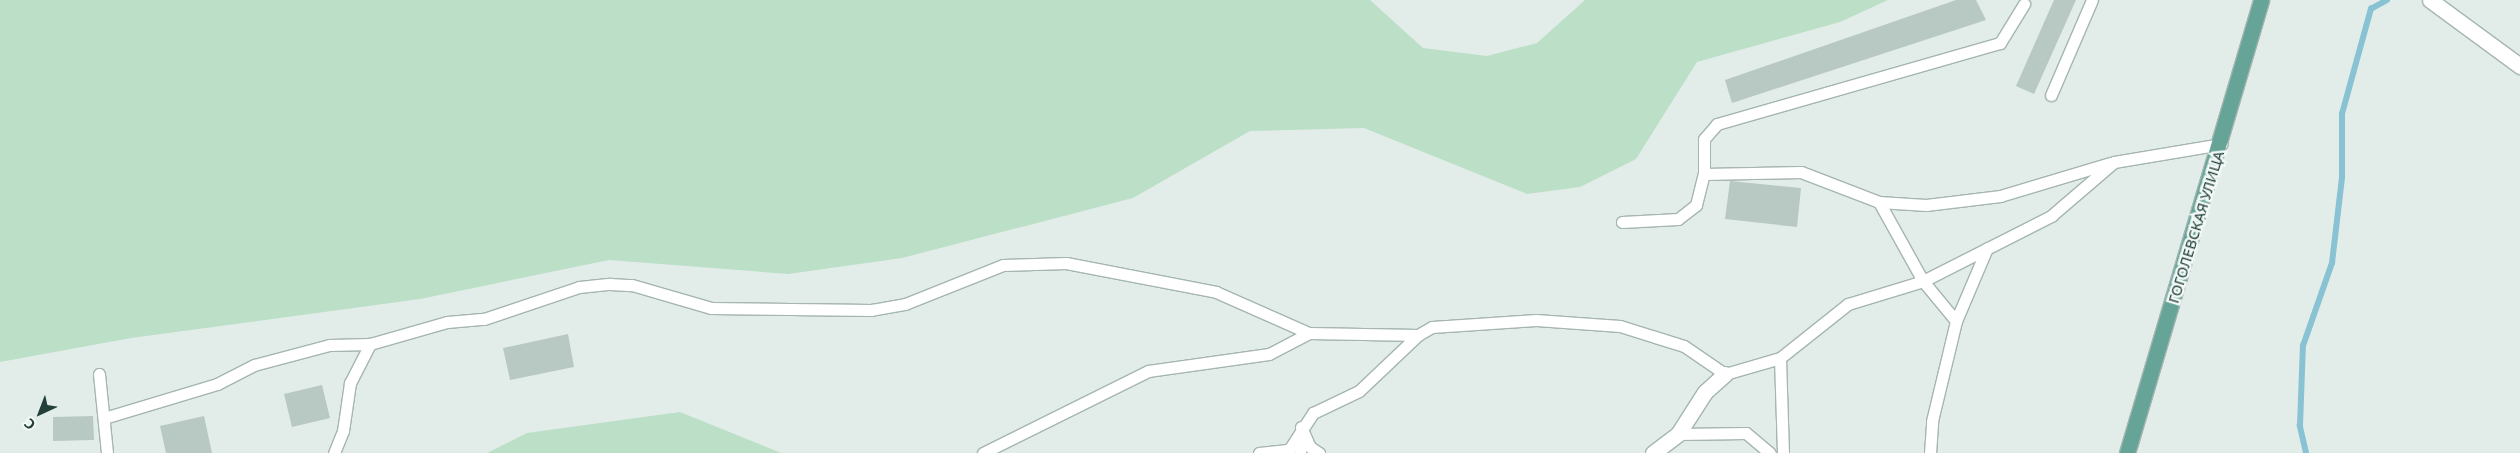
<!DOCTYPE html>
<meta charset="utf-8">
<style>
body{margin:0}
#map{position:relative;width:2520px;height:453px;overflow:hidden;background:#e2ede9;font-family:"Noto Sans",sans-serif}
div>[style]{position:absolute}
.green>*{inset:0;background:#bbdfc7}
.stream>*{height:5.5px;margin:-2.75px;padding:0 2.75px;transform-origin:2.75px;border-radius:2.75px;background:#89c3d3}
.building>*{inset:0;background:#b8c8c2}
.roads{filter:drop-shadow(1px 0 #a5b5b1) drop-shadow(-1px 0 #a5b5b1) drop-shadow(0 1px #a5b5b1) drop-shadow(0 -1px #a5b5b1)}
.service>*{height:11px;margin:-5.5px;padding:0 5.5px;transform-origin:5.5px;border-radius:5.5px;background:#fff}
.minor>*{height:15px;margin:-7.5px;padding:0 7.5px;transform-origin:7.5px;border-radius:7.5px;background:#fff}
.tertiary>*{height:15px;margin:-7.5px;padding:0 7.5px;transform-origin:7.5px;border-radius:7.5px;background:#fff}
.primary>*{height:15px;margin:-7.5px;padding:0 7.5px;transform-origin:7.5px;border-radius:7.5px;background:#66a498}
span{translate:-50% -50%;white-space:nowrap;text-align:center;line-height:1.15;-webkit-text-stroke:5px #f3f9f7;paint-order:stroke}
.street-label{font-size:15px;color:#223f39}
.north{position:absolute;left:15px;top:388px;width:50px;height:50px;-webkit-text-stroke:4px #f3f9f7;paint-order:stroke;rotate:223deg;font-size:14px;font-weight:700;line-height:20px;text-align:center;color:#223f39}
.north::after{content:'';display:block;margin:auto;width:18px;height:22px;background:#223f39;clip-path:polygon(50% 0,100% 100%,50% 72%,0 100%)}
</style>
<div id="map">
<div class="green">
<div style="clip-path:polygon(0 0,1370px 0,1423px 48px,1487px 56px,1537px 43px,1585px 0,1888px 0,1840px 22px,1697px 62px,1636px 159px,1580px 187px,1527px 194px,1364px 128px,1250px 131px,1133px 198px,902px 258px,788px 274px,609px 260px,420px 299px,131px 338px,0 362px)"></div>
<div style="clip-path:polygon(680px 412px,781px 453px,487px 453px,527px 433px)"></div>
</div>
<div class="stream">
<div style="left:2306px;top:453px;width:28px;rotate:-103deg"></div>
<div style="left:2300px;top:426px;width:80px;rotate:-87.9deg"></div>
<div style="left:2303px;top:346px;width:88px;rotate:-70.7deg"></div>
<div style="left:2332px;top:263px;width:86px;rotate:-83.3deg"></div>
<div style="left:2342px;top:178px;width:64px;rotate:-90deg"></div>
<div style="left:2342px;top:114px;width:109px;rotate:-74.6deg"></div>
<div style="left:2371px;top:9px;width:18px;rotate:-29deg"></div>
</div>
<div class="building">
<div style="clip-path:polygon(1956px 0,1976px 0,1986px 20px,1732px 103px,1725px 80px)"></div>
<div style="clip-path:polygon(2054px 0,2076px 0,2034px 94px,2016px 86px)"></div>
<div style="clip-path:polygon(1730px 181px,1801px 188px,1797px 227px,1725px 219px)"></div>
<div style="clip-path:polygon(568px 334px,574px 367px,510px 380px,503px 348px)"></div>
<div style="clip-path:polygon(322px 385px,330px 418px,292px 427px,284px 394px)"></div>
<div style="clip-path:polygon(93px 416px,94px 440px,53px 441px,53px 417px)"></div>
<div style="clip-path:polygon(204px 416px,212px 453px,166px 453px,160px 426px)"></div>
</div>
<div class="roads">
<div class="service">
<div style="left:2051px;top:95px;width:103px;rotate:-66.7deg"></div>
<div style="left:1704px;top:174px;width:97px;rotate:-1.2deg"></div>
<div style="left:1801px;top:172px;width:84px;rotate:21deg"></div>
<div style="left:1879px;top:202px;width:47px;rotate:3.7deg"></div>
<div style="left:1926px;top:205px;width:75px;rotate:-6.9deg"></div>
<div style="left:2000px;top:196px;width:115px;rotate:-16.7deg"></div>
<div style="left:1879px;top:202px;width:90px;rotate:60.9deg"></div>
<div style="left:1923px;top:281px;width:52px;rotate:50.5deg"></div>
<div style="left:1622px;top:222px;width:56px;rotate:-3.1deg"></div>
<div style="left:1678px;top:219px;width:23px;rotate:-38deg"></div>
<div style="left:1696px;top:205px;width:32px;rotate:-76deg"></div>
<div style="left:1704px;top:174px;width:35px;rotate:-90deg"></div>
<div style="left:1704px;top:139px;width:20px;rotate:-49deg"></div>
<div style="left:1717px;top:124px;width:294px;rotate:-16deg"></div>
<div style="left:2000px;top:43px;width:46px;rotate:-58.4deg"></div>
<div style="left:1780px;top:358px;width:95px;rotate:88.2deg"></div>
<div style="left:99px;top:374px;width:79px;rotate:84.2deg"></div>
<div style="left:104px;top:418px;width:118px;rotate:-16.7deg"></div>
<div style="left:217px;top:384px;width:42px;rotate:-27.2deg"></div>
<div style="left:254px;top:365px;width:78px;rotate:-14.9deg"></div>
<div style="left:329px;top:345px;width:41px;rotate:-1.4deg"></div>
<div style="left:370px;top:344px;width:80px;rotate:-15.9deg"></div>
<div style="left:447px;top:322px;width:37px;rotate:-5deg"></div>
<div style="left:484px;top:319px;width:100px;rotate:-18.6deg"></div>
<div style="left:579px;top:287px;width:31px;rotate:-6deg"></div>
<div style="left:610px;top:284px;width:22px;rotate:3deg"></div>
<div style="left:632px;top:285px;width:82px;rotate:16.2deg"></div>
<div style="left:711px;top:308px;width:160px;rotate:0.7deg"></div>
<div style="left:871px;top:310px;width:35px;rotate:-10deg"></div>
<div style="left:905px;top:304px;width:105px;rotate:-21.7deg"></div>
<div style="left:1003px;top:265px;width:63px;rotate:-1.8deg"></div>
<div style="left:1066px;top:263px;width:153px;rotate:10.9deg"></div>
<div style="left:1216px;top:292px;width:102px;rotate:23.8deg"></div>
<div style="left:1309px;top:333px;width:109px;rotate:1.1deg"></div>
<div style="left:1301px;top:427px;width:22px;rotate:66deg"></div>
<div style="left:1310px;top:447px;width:11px;rotate:34deg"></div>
<div style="left:1678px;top:434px;width:68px;rotate:-0.8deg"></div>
<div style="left:1746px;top:433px;width:31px;rotate:40deg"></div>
<div style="left:334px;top:453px;width:24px;rotate:-68deg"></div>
<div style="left:343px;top:431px;width:49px;rotate:-81.7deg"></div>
<div style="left:350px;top:383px;width:44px;rotate:-62.9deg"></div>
<div style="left:983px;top:453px;width:184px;rotate:-26.4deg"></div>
<div style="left:1148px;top:371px;width:122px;rotate:-8deg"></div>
<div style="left:1269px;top:354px;width:45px;rotate:-27.7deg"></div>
<div style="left:1259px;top:453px;width:28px;rotate:-6deg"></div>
<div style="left:1287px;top:453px;width:48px;rotate:-57deg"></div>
<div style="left:1313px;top:413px;width:51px;rotate:-25.6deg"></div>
<div style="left:1359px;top:391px;width:81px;rotate:-43.5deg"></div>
<div style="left:1418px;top:335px;width:16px;rotate:-30deg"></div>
<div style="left:1432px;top:327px;width:104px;rotate:-3.9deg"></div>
<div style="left:1536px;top:320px;width:84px;rotate:4.1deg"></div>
<div style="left:1620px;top:326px;width:67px;rotate:17.4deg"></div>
<div style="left:1684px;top:346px;width:50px;rotate:34.3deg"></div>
<div style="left:1725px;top:374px;width:57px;rotate:-16.2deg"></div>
<div style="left:1780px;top:358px;width:87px;rotate:-38.5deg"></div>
<div style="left:1848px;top:304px;width:78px;rotate:-17deg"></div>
<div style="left:1923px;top:281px;width:144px;rotate:-26.9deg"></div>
<div style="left:2051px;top:216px;width:83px;rotate:-40.6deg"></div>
<div style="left:2114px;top:162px;width:109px;rotate:-9.5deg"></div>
<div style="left:1300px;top:453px;width:22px;rotate:-87deg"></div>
<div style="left:1930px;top:453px;width:32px;rotate:-86deg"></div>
<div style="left:1932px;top:421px;width:103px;rotate:-76.5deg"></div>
<div style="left:1956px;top:321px;width:79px;rotate:-67deg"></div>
</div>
<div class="minor">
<div style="left:1653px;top:453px;width:31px;rotate:-37deg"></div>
<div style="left:1678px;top:434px;width:50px;rotate:-57.3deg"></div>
<div style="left:1705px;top:392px;width:27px;rotate:-42deg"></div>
</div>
<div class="tertiary">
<div style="left:2430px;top:0;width:112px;rotate:36.3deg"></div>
</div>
<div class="primary">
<div style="left:2127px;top:453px;width:472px;rotate:-73.5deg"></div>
</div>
</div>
<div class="street-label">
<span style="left:2196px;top:227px;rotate:-73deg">ГОГОЛЕВСКАЯ УЛИЦА</span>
</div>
<div class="north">С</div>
</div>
